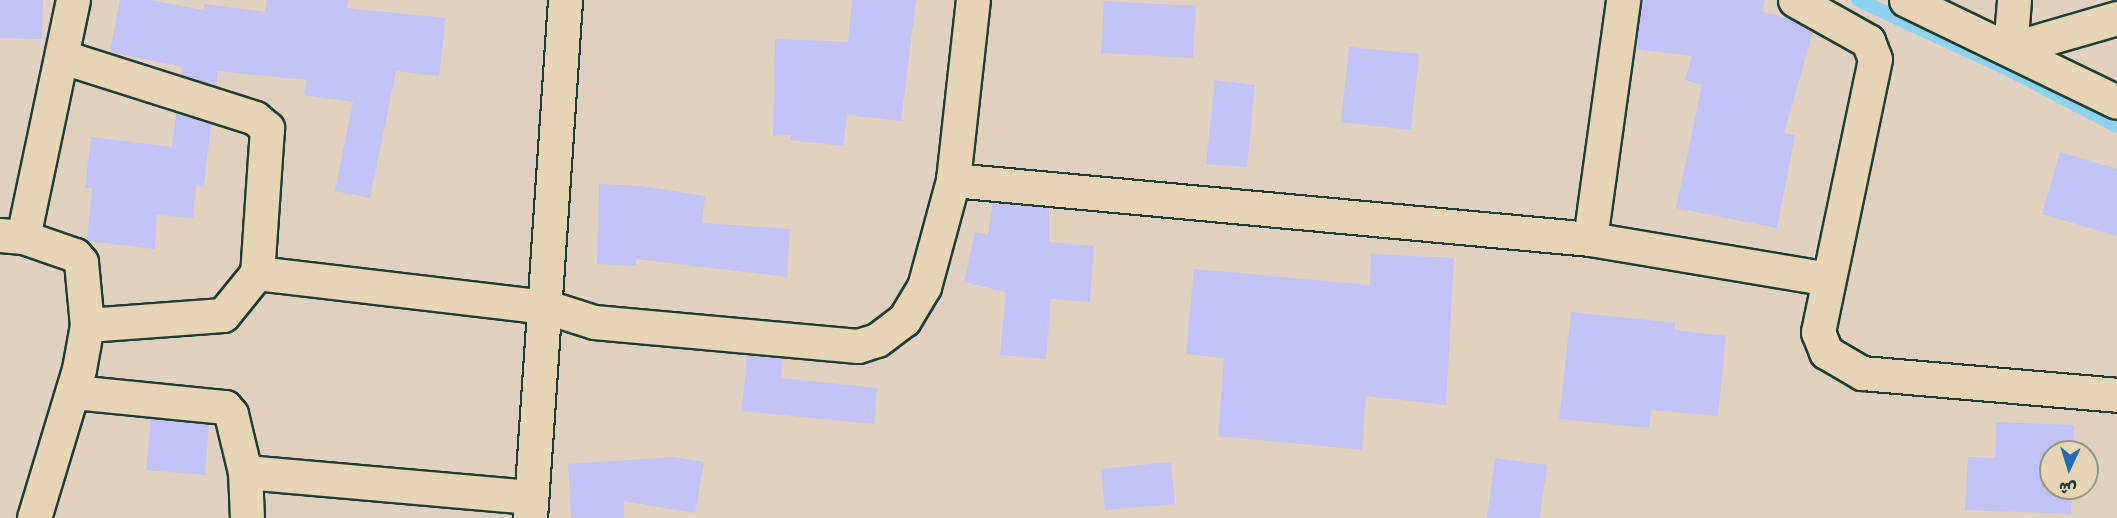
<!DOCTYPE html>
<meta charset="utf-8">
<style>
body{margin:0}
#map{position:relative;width:2117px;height:518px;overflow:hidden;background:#dfd0bf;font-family:Dekko,"Playpen Sans Arabic",sans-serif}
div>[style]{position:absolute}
.stream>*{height:14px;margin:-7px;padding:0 7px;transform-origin:7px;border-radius:7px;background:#8fd1f0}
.building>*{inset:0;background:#c1c1f3}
.roads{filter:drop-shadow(2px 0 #1f3d34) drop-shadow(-2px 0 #1f3d34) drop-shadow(0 2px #1f3d34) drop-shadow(0 -2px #1f3d34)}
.minor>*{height:33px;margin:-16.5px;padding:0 16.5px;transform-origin:16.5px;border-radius:16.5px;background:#e6d4b2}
span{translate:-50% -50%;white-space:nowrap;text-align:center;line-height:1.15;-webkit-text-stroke:4.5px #e6d4b2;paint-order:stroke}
.north{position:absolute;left:2039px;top:440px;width:60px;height:60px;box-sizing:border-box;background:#e6d4b2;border:2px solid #969880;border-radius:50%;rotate:184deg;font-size:16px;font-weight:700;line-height:24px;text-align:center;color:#1f3d34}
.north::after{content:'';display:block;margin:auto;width:21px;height:27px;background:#1f6fb2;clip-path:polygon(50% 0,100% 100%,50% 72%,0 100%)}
</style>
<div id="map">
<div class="stream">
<div style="left:1858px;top:0;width:161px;rotate:24.7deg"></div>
<div style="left:2004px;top:67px;width:127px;rotate:27.6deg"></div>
</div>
<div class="building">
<div style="clip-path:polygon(0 0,43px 0,42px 39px,0 38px)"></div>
<div style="clip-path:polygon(120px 0,149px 0,204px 10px,204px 4px,265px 12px,267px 0,348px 0,347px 8px,446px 18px,439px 76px,396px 71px,370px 198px,335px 191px,353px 102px,304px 95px,306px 80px,218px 71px,216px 86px,181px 75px,182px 67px,110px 52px)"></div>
<div style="clip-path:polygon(852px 0,916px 0,901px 121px,847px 115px,843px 146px,790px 140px,791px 135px,773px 136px,775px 39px,848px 42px)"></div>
<div style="clip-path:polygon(1641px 0,1765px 0,1762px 12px,1791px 19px,1813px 31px,1784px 133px,1795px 135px,1777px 228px,1676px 208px,1702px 85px,1685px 80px,1692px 56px,1635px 49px)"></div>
<div style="clip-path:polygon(1104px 1px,1196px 6px,1193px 58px,1101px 53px)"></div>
<div style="clip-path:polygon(1349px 47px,1419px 54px,1411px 130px,1341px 122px)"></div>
<div style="clip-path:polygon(1215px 80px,1255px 85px,1247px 167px,1206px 164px)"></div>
<div style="clip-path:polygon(176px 113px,211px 124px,204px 186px,196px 186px,193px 218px,157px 215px,155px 249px,87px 241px,92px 188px,85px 188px,91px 137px,172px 147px)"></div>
<div style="clip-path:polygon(2060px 152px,2117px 169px,2117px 236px,2042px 214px)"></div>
<div style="clip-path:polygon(599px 184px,641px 186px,705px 196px,702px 223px,790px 229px,787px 277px,636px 259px,636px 266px,597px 264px)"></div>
<div style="clip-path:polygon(993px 202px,1049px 208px,1049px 242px,1094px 246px,1090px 302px,1051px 299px,1046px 359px,1000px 355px,1006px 292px,964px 282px,975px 232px,988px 235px)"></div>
<div style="clip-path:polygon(1371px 254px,1454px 258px,1446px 405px,1366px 396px,1362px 450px,1218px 436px,1224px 358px,1186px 354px,1194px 269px,1370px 285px)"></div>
<div style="clip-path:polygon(1571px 312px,1675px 323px,1675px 330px,1726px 336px,1718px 416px,1651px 410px,1649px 428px,1559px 419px)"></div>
<div style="clip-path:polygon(747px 355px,783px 358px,781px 378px,877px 388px,874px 424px,742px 411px)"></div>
<div style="clip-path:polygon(151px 418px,209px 424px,205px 475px,146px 470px)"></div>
<div style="clip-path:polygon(1996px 422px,2074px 425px,2073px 452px,2051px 452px,2051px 488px,2072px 488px,2071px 514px,1965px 510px,1968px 457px,1995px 458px)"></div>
<div style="clip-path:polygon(673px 457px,704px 462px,695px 513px,624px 501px,624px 518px,571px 518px,568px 464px)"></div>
<div style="clip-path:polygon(1495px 458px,1547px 465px,1540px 518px,1487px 518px)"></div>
<div style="clip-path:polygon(1171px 462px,1175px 504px,1105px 510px,1101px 469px)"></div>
</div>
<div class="roads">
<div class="minor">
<div style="left:1795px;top:0;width:84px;rotate:29.3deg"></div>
<div style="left:1868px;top:41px;width:19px;rotate:69deg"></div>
<div style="left:1875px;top:59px;width:279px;rotate:101.8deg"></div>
<div style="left:1818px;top:332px;width:22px;rotate:68deg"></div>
<div style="left:1826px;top:352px;width:42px;rotate:30.3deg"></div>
<div style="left:1862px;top:373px;width:256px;rotate:4.9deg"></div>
<div style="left:1906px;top:0;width:234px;rotate:25.8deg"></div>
<div style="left:2010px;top:49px;width:111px;rotate:-16.2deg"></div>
<div style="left:2010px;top:49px;width:49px;rotate:-85.3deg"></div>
<div style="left:63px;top:57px;width:201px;rotate:17.6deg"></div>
<div style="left:255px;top:118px;width:16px;rotate:40deg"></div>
<div style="left:267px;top:128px;width:145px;rotate:93.9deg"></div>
<div style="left:257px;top:273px;width:292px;rotate:6.7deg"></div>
<div style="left:547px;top:307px;width:49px;rotate:17.7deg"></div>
<div style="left:594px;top:322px;width:265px;rotate:5.2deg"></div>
<div style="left:858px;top:346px;width:20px;rotate:-18deg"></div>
<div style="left:877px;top:340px;width:34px;rotate:-37deg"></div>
<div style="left:904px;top:320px;width:39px;rotate:-59deg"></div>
<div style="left:924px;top:287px;width:111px;rotate:-74.8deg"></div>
<div style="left:953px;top:180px;width:181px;rotate:-83.7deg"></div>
<div style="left:953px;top:180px;width:640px;rotate:5.29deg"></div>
<div style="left:1590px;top:239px;width:241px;rotate:9.5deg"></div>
<div style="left:0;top:235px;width:23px;rotate:5deg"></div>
<div style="left:23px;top:237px;width:55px;rotate:19.1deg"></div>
<div style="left:75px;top:255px;width:9px;rotate:49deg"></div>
<div style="left:81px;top:262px;width:63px;rotate:84.6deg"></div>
<div style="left:87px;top:325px;width:45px;rotate:100.3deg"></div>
<div style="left:79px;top:369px;width:156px;rotate:106.8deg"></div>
<div style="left:23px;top:237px;width:242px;rotate:-78.1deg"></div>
<div style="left:1590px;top:239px;width:241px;rotate:-82.1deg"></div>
<div style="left:87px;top:325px;width:136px;rotate:-4.2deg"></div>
<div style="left:223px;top:315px;width:54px;rotate:-51deg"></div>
<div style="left:74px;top:392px;width:152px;rotate:5.7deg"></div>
<div style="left:225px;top:407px;width:9px;rotate:49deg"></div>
<div style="left:231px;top:414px;width:60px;rotate:76.4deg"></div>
<div style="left:245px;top:472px;width:46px;rotate:87.5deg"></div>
<div style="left:245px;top:472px;width:287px;rotate:5deg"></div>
<div style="left:530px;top:518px;width:519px;rotate:-86.13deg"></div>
</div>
</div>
<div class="north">ش</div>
</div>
